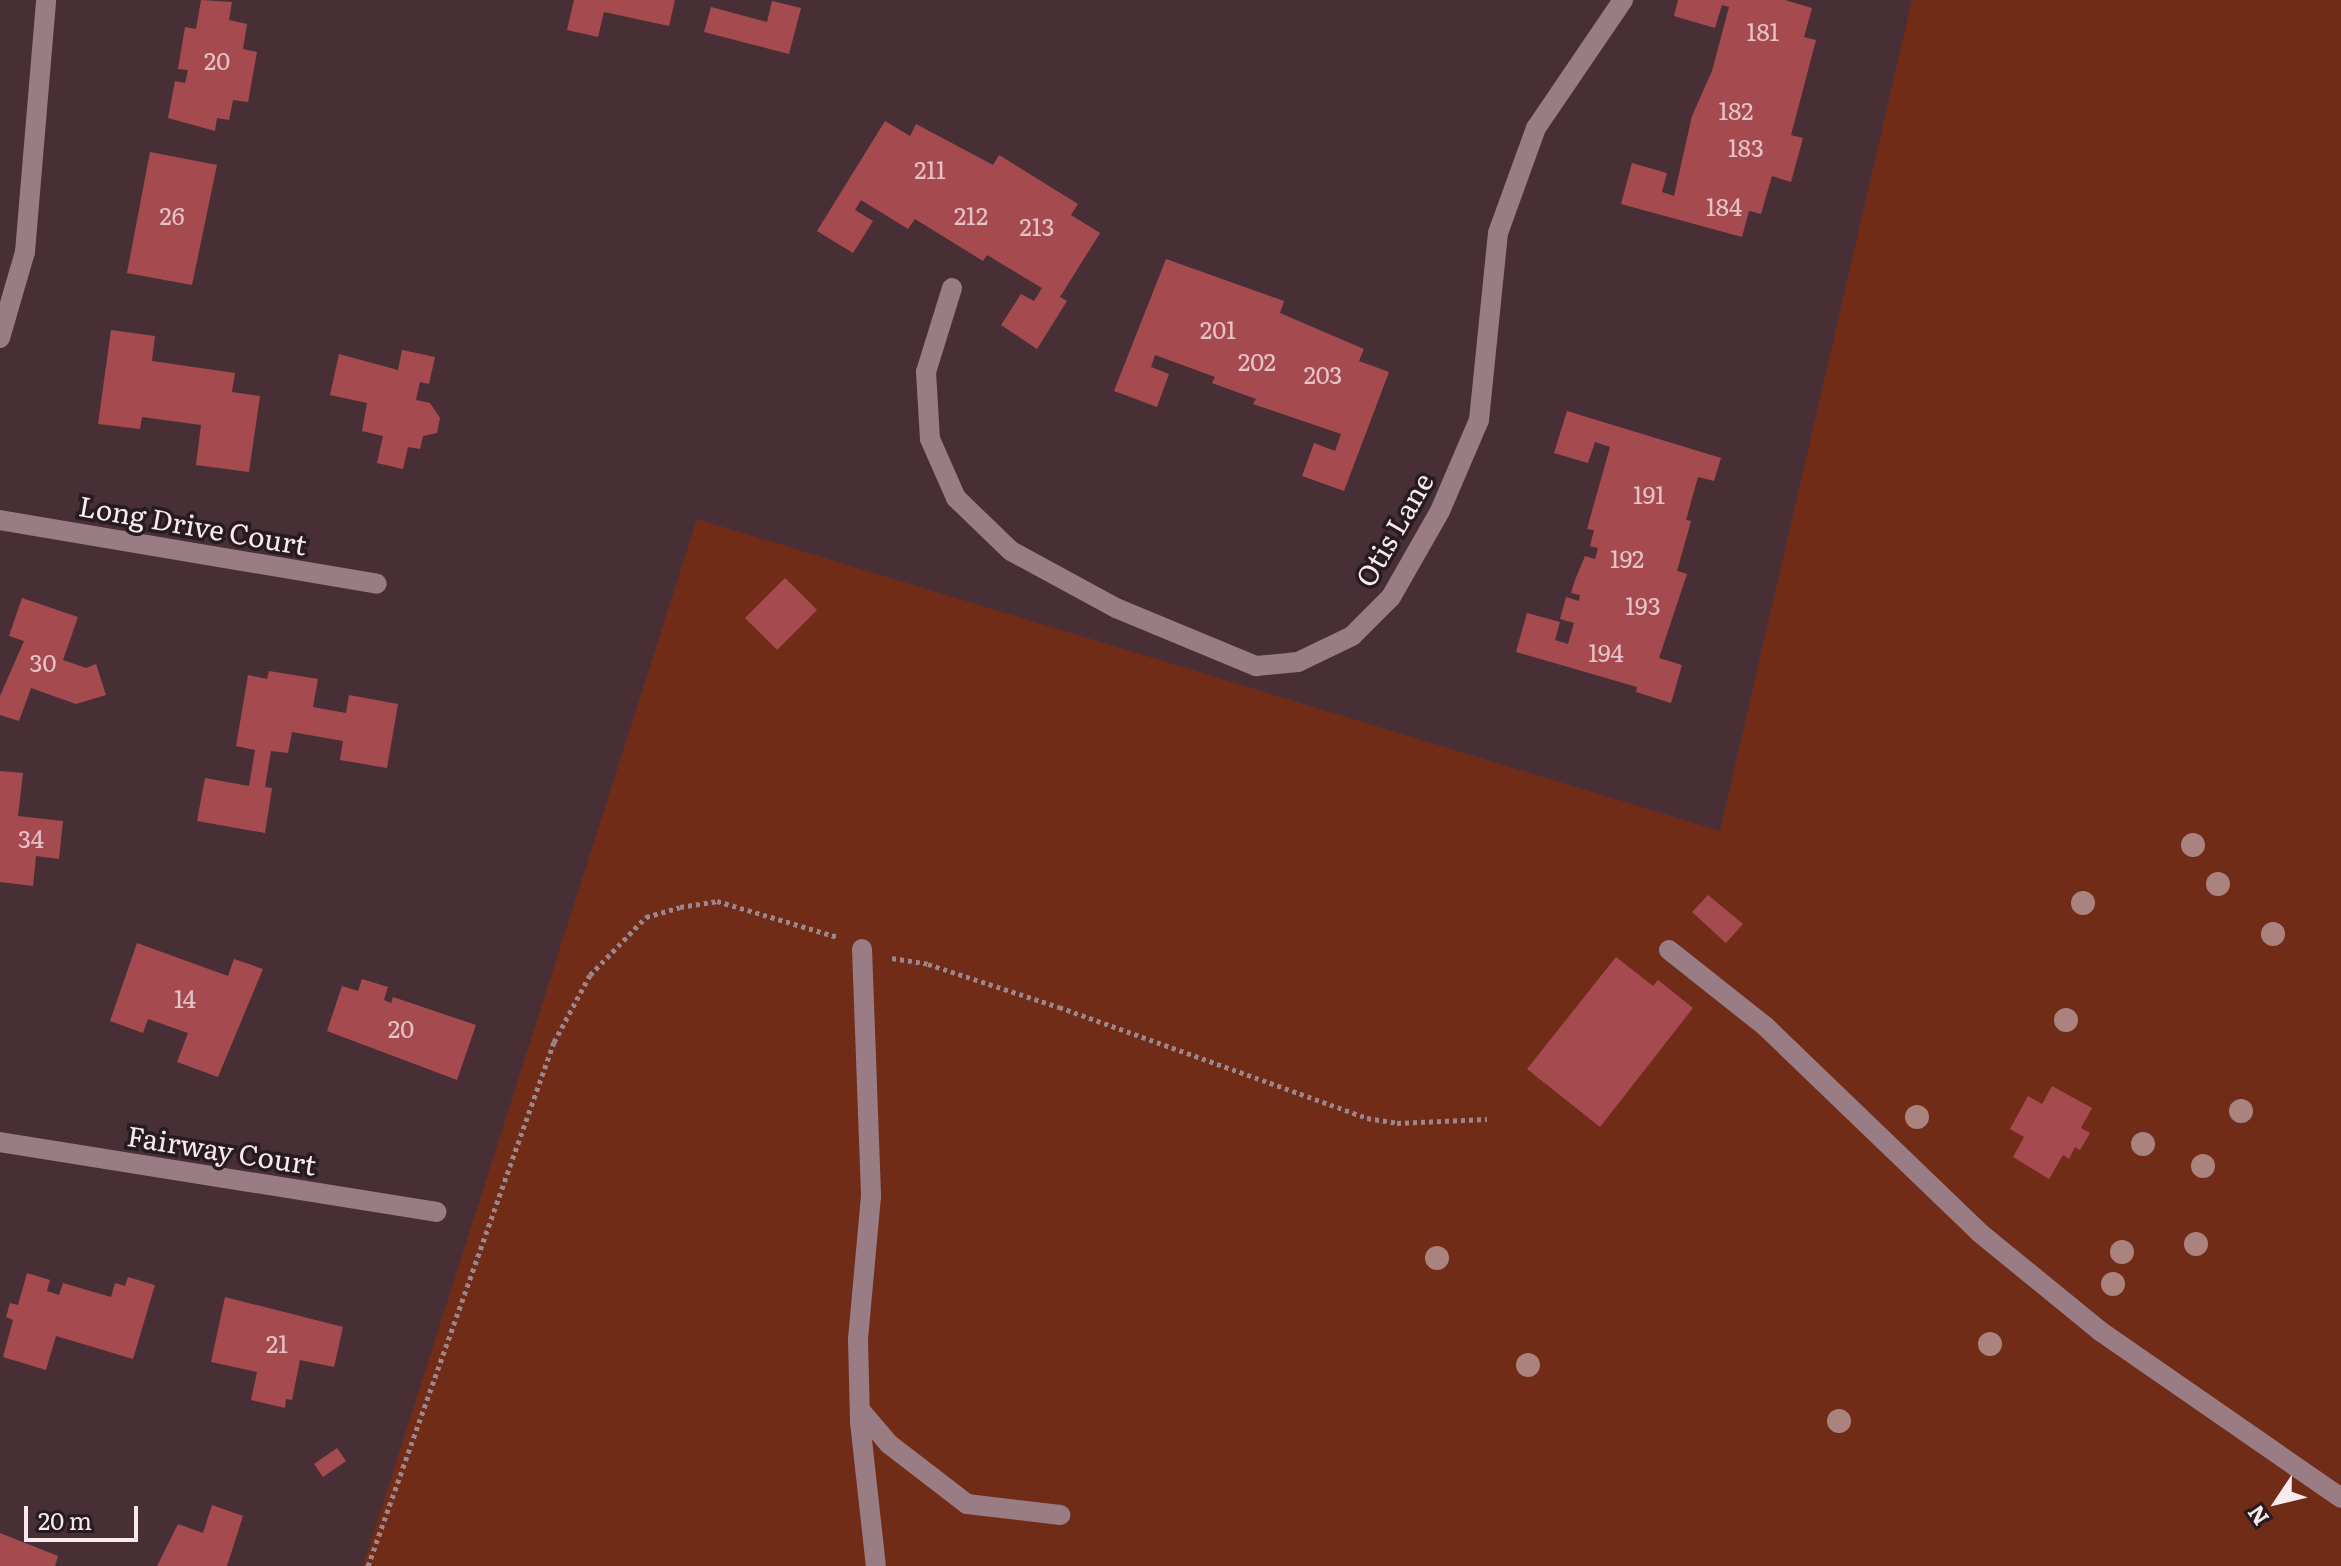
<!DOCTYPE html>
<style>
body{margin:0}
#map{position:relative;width:2341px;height:1566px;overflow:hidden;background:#482f36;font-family:Literata,serif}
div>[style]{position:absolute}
.green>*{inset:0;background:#712c18}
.building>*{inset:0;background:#a54b50}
.path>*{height:5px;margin-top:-2.5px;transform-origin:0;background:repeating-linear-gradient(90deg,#9c868c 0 4px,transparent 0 8px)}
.minor>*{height:20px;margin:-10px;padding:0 10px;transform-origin:10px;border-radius:10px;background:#9a7c84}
.trees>*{width:24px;height:24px;margin:-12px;border-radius:50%;background:#aa837f}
span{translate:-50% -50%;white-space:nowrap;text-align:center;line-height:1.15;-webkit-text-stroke:7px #261b1e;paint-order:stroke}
.number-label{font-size:24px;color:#e5c2c6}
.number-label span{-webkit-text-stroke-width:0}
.street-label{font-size:28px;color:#fae9ed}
.north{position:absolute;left:2237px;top:1462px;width:80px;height:80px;-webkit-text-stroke:6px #261b1e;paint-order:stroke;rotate:235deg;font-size:22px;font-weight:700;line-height:32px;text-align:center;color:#fae9ed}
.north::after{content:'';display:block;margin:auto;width:28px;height:36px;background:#fae9ed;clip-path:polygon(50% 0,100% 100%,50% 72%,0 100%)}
.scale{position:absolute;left:24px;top:1506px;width:114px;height:36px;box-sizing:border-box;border:4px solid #fae9ed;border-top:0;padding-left:10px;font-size:24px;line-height:28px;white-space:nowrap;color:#fae9ed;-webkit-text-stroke:6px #261b1e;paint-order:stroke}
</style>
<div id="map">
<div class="green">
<div style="clip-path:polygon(1912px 0,2341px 0,2341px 1566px,363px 1566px,697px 519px,1720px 831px)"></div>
</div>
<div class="building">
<div style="clip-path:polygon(201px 0,232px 2px,229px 20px,247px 24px,243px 49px,257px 52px,248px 102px,233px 100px,229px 120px,217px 118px,215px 131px,168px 118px,175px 81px,185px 83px,188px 70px,178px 69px,185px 27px,196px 29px)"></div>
<div style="clip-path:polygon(574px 0,675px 0,669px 26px,604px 12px,598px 37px,567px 30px)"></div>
<div style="clip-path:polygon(1678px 0,1785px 0,1812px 8px,1804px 37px,1816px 40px,1791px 135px,1803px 138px,1791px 182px,1772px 176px,1761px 214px,1749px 211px,1742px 237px,1621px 204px,1632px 163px,1667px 173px,1662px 192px,1674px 196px,1692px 116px,1712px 71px,1729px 7px,1722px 5px,1715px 28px,1674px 16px)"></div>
<div style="clip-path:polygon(772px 1px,801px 8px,789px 54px,704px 32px,711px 7px,767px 22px)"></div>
<div style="clip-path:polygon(885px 121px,910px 136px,916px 124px,993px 165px,999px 155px,1078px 204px,1071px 215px,1100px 233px,1060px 297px,1067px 301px,1037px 349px,1001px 325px,1021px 294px,1034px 301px,1042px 288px,987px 255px,983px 261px,915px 219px,908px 229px,861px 200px,855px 210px,873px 221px,853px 253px,817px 231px)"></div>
<div style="clip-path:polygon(150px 152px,217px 165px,192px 285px,127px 273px)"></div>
<div style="clip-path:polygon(1166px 259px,1284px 301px,1280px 313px,1364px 349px,1359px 361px,1389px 372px,1344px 491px,1302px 476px,1314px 443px,1335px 451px,1341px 434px,1253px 404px,1256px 399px,1212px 383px,1215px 377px,1155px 355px,1151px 367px,1169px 374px,1157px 407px,1114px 391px)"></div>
<div style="clip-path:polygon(111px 330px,155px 336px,152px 361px,235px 373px,232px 392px,260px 396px,249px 472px,196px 465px,201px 425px,142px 417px,140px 429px,98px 424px)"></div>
<div style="clip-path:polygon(402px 350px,435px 357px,429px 384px,420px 382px,416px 400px,430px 403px,440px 418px,437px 433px,423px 436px,420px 449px,408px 447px,403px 469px,377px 463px,383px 436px,362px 431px,367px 403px,330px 395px,339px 354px,398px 370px)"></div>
<div style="clip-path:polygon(1567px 411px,1721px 458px,1714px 481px,1698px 477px,1686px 520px,1691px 521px,1677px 571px,1687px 574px,1659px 658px,1682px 665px,1671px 703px,1636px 692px,1637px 687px,1516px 652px,1527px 613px,1560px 622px,1555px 640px,1568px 644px,1574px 623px,1560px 619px,1566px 597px,1579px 601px,1580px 595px,1571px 593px,1575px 580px,1585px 556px,1595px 559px,1598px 548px,1590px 546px,1594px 530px,1587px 529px,1610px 447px,1595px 442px,1588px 463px,1554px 453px)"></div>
<div style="clip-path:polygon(785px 578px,817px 610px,777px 650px,745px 618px)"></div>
<div style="clip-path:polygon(22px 598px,78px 617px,63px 660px,86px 668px,96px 664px,106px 695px,76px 704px,31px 688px,19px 721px,0 715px,0 696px,24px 641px,9px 636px)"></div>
<div style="clip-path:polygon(269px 671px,318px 679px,313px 707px,346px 713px,349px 695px,398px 704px,387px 768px,340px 760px,343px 741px,292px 732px,288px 753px,271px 751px,265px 787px,272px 788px,265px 833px,197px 821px,205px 778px,249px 786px,255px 750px,236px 746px,248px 675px,267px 679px)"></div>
<div style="clip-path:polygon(0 771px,23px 773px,18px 816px,63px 821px,59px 859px,36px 856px,33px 886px,0 882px)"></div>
<div style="clip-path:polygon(1708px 895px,1743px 924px,1726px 943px,1692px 912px)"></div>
<div style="clip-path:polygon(137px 943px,228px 976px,234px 959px,263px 969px,218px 1077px,177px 1062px,188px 1033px,148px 1019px,143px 1033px,110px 1021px)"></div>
<div style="clip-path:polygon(1616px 957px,1653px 986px,1658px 980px,1693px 1008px,1600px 1127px,1527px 1069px)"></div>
<div style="clip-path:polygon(362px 979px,388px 987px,384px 1000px,391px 1003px,393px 997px,476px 1025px,457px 1080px,327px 1031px,342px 986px,358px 991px)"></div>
<div style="clip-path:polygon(2052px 1086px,2092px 1108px,2081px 1128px,2090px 1133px,2080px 1150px,2075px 1147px,2069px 1159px,2063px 1155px,2049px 1179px,2013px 1157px,2024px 1137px,2010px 1129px,2028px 1096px,2042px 1104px)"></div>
<div style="clip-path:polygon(27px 1273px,50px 1280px,47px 1291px,59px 1295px,63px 1283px,111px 1297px,115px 1283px,125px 1286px,128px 1277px,155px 1285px,133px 1359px,56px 1336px,46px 1370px,3px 1357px,13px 1320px,6px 1317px,10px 1303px,18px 1305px)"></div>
<div style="clip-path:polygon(225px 1297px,343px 1327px,334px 1367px,300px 1360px,292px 1400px,286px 1399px,285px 1408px,251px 1400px,257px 1372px,211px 1362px)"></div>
<div style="clip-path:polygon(337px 1448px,346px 1461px,323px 1477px,314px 1464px)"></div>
<div style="clip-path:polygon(212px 1505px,243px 1516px,227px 1566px,157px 1566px,178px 1524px,203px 1533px)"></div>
<div style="clip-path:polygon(0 1533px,58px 1556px,55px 1566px,0 1566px)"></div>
</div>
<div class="path">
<div style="left:892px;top:958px;width:36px;rotate:9deg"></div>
<div style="left:928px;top:964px;width:138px;rotate:18.2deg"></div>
<div style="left:1059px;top:1007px;width:327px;rotate:19.8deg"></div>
<div style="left:1367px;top:1118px;width:30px;rotate:9deg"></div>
<div style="left:1397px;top:1123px;width:90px;rotate:-2.5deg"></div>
<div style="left:368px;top:1566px;width:556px;rotate:-70.46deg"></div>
<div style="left:554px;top:1042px;width:76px;rotate:-61.8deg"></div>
<div style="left:590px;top:975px;width:81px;rotate:-46deg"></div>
<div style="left:646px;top:917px;width:35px;rotate:-16deg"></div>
<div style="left:680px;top:907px;width:37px;rotate:-9deg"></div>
<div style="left:717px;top:901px;width:126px;rotate:16.6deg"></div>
</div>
<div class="minor">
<div style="left:952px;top:288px;width:88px;rotate:107.2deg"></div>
<div style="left:926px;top:372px;width:67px;rotate:86.6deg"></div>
<div style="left:930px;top:439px;width:64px;rotate:66.2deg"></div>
<div style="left:956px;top:498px;width:76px;rotate:43.9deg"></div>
<div style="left:1011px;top:551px;width:119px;rotate:28.5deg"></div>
<div style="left:1116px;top:608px;width:152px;rotate:22.5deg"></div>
<div style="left:1256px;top:666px;width:42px;rotate:-5.4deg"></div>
<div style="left:1298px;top:662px;width:60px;rotate:-25.7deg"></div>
<div style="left:1352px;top:636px;width:55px;rotate:-45deg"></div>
<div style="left:1391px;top:597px;width:99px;rotate:-60.3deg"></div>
<div style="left:1440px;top:511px;width:99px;rotate:-66.8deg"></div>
<div style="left:1479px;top:420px;width:188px;rotate:-84.2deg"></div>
<div style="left:1498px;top:233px;width:112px;rotate:-70.1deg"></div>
<div style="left:1536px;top:128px;width:155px;rotate:-55.8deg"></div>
<div style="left:0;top:338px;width:90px;rotate:-73.8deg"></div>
<div style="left:25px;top:252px;width:253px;rotate:-85.2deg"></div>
<div style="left:0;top:520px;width:382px;rotate:9.6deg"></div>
<div style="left:862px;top:949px;width:247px;rotate:87.9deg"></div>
<div style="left:871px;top:1196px;width:144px;rotate:95.2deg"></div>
<div style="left:858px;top:1339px;width:83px;rotate:88.6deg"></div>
<div style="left:860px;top:1422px;width:145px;rotate:83.7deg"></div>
<div style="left:1669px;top:950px;width:122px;rotate:38.4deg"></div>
<div style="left:1765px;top:1026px;width:298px;rotate:43.9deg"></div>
<div style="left:1980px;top:1233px;width:155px;rotate:39.2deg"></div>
<div style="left:2100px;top:1331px;width:293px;rotate:34.7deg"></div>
<div style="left:0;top:1142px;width:442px;rotate:9.1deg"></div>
<div style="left:860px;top:1410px;width:45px;rotate:49.5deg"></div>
<div style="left:889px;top:1444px;width:98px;rotate:37.6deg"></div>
<div style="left:967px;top:1504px;width:94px;rotate:6.7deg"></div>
</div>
<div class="trees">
<div style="left:2193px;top:845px"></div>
<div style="left:2218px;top:884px"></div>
<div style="left:2083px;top:903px"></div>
<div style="left:2273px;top:934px"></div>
<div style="left:2066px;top:1020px"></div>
<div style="left:2241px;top:1111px"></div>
<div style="left:1917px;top:1117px"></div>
<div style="left:2143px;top:1144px"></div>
<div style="left:2203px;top:1166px"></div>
<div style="left:2196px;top:1244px"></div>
<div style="left:2122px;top:1252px"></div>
<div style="left:1437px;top:1258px"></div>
<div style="left:2113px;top:1284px"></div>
<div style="left:1990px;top:1344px"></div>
<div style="left:1528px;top:1365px"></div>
<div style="left:1839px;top:1421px"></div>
</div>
<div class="number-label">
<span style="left:1763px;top:31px">181</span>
<span style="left:217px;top:60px">20</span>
<span style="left:1736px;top:110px">182</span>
<span style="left:1746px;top:147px">183</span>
<span style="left:930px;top:169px">211</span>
<span style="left:1724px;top:206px">184</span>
<span style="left:172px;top:215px">26</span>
<span style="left:971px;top:215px">212</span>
<span style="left:1037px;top:226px">213</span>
<span style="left:1218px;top:329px">201</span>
<span style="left:1257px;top:361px">202</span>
<span style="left:1323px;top:374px">203</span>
<span style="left:1649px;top:494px">191</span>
<span style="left:1627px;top:558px">192</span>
<span style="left:1643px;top:605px">193</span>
<span style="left:1606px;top:652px">194</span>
<span style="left:43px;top:662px">30</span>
<span style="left:31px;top:838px">34</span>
<span style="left:185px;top:998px">14</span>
<span style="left:401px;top:1028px">20</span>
<span style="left:277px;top:1343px">21</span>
</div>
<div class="street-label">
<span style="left:193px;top:524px;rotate:10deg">Long Drive Court</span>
<span style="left:1393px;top:529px;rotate:-60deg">Otis Lane</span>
<span style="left:222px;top:1149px;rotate:9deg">Fairway Court</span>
</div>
<div class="north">N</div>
<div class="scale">20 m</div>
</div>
